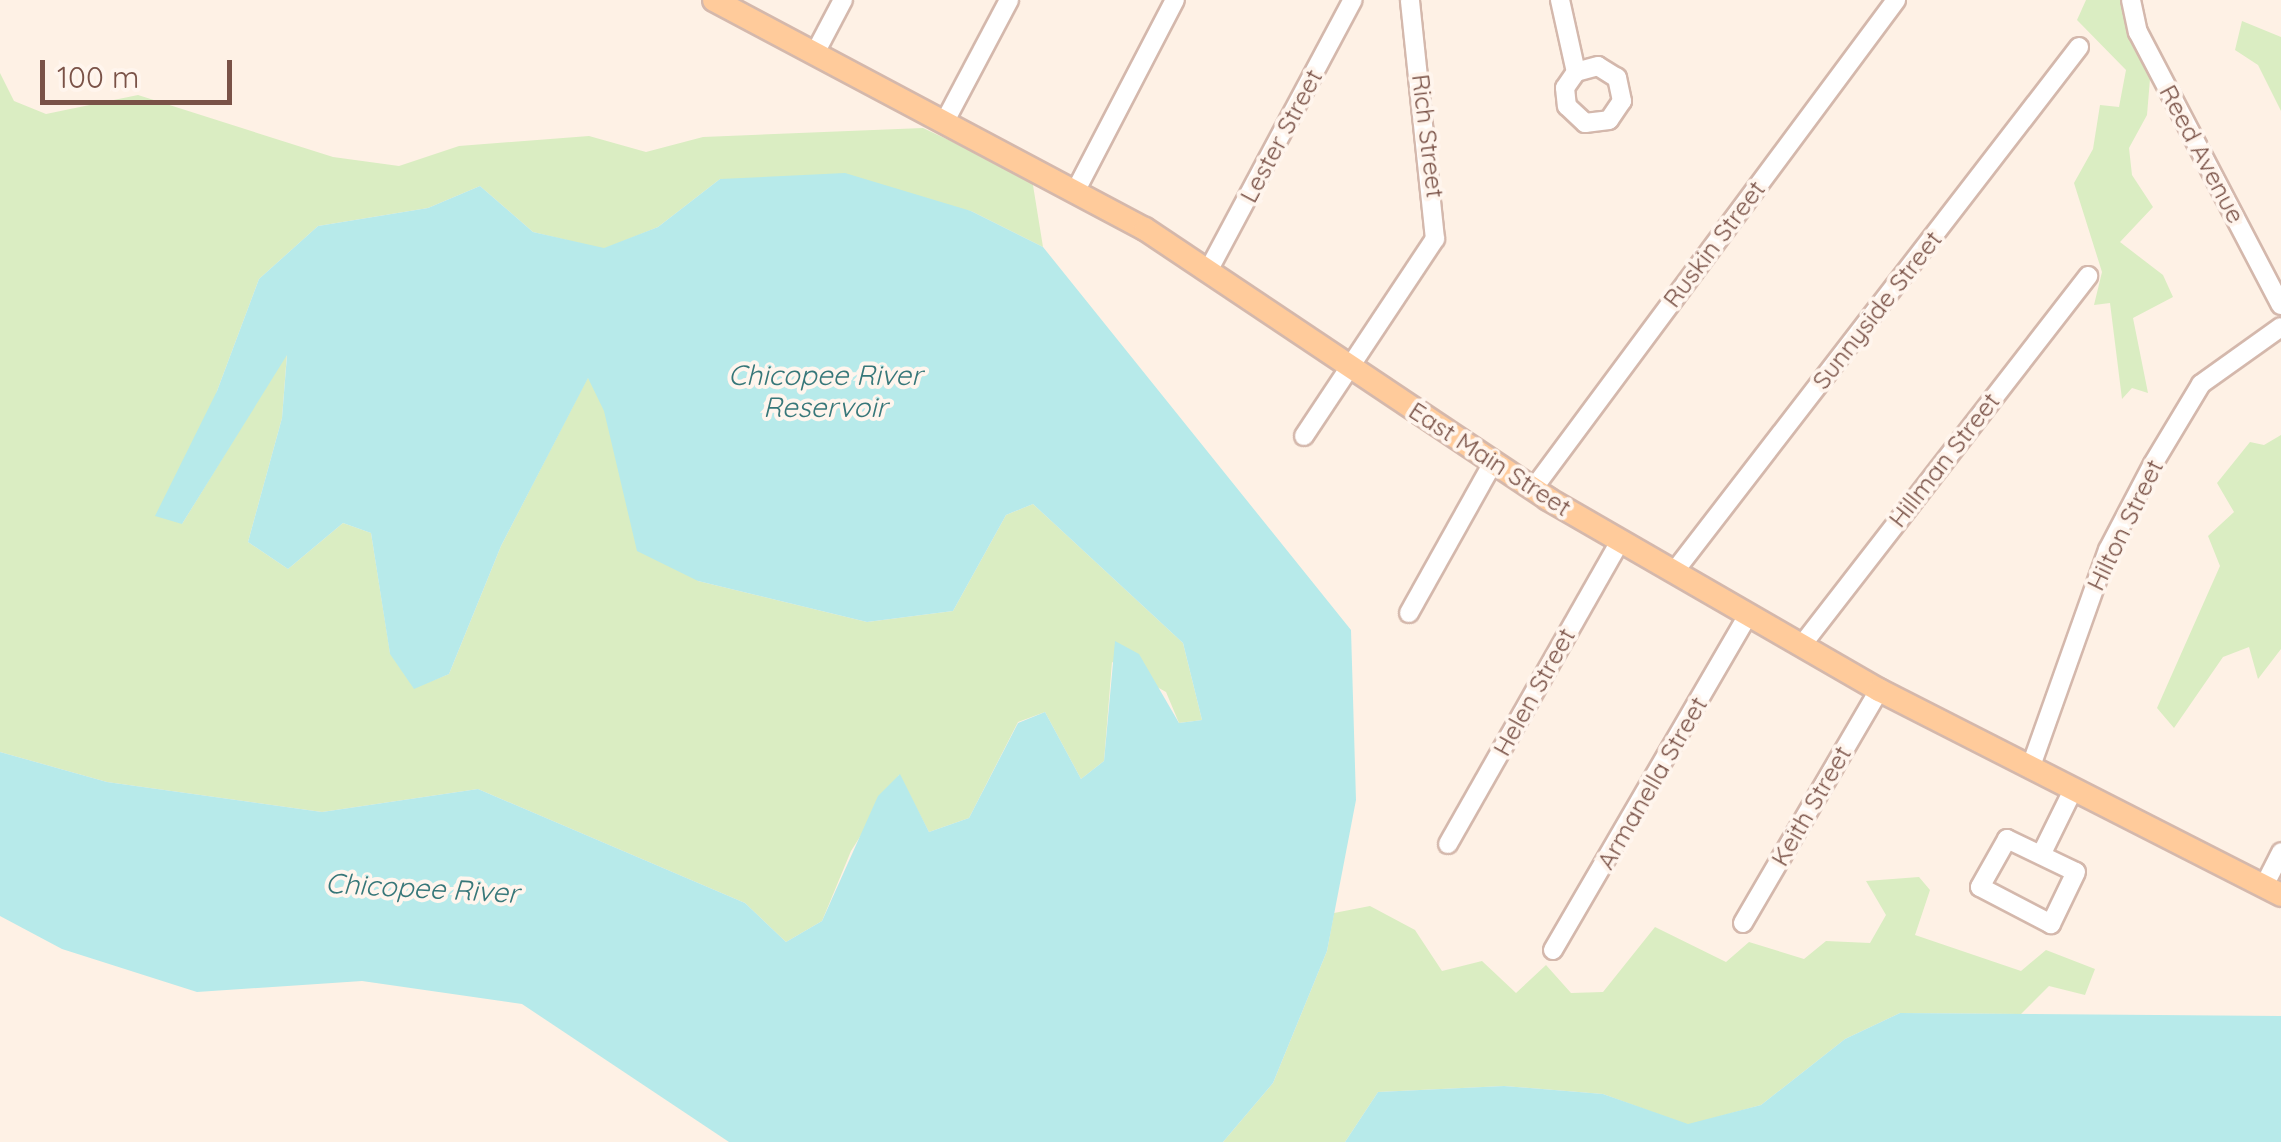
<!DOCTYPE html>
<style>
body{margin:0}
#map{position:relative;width:2281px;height:1142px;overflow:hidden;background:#fef1e5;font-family:Quicksand,sans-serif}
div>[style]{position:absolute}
.green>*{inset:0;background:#daedc2}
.water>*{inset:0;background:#b7eaea}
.roads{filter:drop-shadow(2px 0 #d4b8ac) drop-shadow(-2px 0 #d4b8ac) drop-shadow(0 2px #d4b8ac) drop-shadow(0 -2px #d4b8ac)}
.minor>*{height:18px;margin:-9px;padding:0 9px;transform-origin:9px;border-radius:9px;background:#fff}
.major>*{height:22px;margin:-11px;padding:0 11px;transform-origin:11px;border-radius:11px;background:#ffcb9b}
span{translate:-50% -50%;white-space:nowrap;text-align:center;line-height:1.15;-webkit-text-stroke:8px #fff5ed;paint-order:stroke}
.street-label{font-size:25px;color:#7a5247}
.water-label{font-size:28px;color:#377779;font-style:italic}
.scale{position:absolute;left:40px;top:60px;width:192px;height:45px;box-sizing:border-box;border:5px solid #7a5247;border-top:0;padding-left:12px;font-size:30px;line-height:35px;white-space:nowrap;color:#7a5247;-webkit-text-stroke:8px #fff5ed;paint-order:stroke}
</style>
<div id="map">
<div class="green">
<div style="clip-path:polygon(2086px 0,2122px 0,2150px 79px,2147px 115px,2129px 148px,2132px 175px,2153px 207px,2120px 242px,2163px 275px,2173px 297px,2133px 318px,2148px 393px,2132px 388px,2122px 399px,2110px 303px,2094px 305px,2102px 272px,2074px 183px,2093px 149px,2100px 105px,2119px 107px,2126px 70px,2077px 20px)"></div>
<div style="clip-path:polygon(2242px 21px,2281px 37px,2281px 111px,2258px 65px,2235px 50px)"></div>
<div style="clip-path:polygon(0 73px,14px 101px,46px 114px,138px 95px,333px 157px,399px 166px,459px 146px,589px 136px,646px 152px,703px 137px,923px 128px,1032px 179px,1043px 247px,971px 211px,720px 179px,658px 227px,604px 249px,533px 232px,480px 186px,428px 208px,318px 226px,259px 279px,217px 391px,182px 524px,287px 353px,282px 418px,248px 542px,288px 569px,343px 523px,371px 533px,390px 653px,414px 688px,449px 674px,501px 546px,588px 377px,698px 581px,867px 622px,953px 611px,1006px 515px,1033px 504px,1183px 643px,1202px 720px,1179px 723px,1166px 692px,1112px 662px,1104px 761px,1081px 779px,1045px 712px,1018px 722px,969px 818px,929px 832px,899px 775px,851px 851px,822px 921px,786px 942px,745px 903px,478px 789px,322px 812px,107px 782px,0 752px)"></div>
<div style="clip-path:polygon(2281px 435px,2281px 649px,2258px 679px,2249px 647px,2223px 657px,2174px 728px,2157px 708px,2220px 566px,2208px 536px,2234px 512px,2217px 483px,2250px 442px,2264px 445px)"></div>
<div style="clip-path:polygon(1919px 877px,1930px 890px,1915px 935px,2021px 971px,2046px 950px,2095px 969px,2085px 995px,2049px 986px,2021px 1014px,1900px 1013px,1845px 1039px,1761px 1105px,1688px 1125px,1603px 1094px,1504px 1086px,1378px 1092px,1345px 1142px,1223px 1142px,1273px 1083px,1327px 951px,1334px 913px,1370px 906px,1415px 930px,1442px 971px,1482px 961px,1516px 993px,1546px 965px,1571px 993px,1603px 992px,1655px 927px,1726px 962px,1749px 942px,1804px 959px,1826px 941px,1870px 943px,1886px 915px,1866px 881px)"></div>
</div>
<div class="water">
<div style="clip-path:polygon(845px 173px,971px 211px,1043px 247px,1351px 630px,1356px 800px,1327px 951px,1273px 1083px,1223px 1142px,729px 1142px,522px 1004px,362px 981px,197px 992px,62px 949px,0 916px,0 752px,107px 782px,322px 812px,478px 789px,745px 903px,786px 942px,822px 921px,878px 796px,900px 774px,929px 832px,969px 818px,1018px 723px,1045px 712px,1081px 779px,1104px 761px,1115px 641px,1139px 654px,1179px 723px,1202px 720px,1183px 643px,1033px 504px,1006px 515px,953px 611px,867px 622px,698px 581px,637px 551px,604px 411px,588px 378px,501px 546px,449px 674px,414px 689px,390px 654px,371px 533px,343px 523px,288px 569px,248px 542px,282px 418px,287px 355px,182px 524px,155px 516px,217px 391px,259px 279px,318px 226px,428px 208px,480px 186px,533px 232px,604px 248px,658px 227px,720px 179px)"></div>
<div style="clip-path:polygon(1900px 1013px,2281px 1016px,2281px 1142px,1345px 1142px,1378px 1092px,1504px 1086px,1603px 1094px,1688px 1124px,1761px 1105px,1845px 1039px)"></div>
</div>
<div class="roads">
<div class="minor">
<div style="left:1560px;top:0;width:74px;rotate:77.5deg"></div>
<div style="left:1576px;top:72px;width:19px;rotate:125deg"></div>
<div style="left:1565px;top:88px;width:18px;rotate:84deg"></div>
<div style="left:1567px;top:106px;width:25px;rotate:43deg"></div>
<div style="left:1585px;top:123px;width:24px;rotate:-7deg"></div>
<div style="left:1609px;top:120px;width:23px;rotate:-56deg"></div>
<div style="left:1622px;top:101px;width:24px;rotate:-102deg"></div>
<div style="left:1617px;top:78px;width:22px;rotate:-148deg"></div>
<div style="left:1598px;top:66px;width:23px;rotate:165deg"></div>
<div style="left:2131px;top:0;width:33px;rotate:78deg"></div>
<div style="left:2138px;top:32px;width:308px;rotate:62.4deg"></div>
<div style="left:815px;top:53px;width:60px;rotate:-62.2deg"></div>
<div style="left:945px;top:121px;width:137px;rotate:-62.1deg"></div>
<div style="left:1076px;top:190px;width:214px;rotate:-62.5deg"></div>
<div style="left:1208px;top:271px;width:307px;rotate:-61.9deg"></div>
<div style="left:1304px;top:436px;width:237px;rotate:-56.4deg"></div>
<div style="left:1435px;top:239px;width:240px;rotate:-96deg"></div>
<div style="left:1533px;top:489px;width:609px;rotate:-53.41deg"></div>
<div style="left:1674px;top:572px;width:663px;rotate:-52.35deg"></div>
<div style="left:1409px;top:613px;width:172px;rotate:-60.8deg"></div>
<div style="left:1802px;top:645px;width:467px;rotate:-52.2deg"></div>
<div style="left:2031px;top:766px;width:229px;rotate:-70.4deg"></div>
<div style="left:2108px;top:550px;width:97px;rotate:-62.4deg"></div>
<div style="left:2153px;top:464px;width:93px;rotate:-59deg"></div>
<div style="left:2201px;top:384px;width:98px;rotate:-35.5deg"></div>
<div style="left:2007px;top:839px;width:76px;rotate:25.6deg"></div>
<div style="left:2076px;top:872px;width:58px;rotate:115.7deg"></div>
<div style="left:2051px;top:924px;width:80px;rotate:-152.5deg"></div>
<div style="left:1980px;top:887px;width:55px;rotate:-60.6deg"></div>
<div style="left:1448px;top:844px;width:348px;rotate:-60.4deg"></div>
<div style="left:2042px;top:853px;width:72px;rotate:-63.8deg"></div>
<div style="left:2264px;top:886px;width:38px;rotate:-63deg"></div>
<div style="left:1743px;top:923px;width:270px;rotate:-59.7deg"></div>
<div style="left:1553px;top:950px;width:388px;rotate:-59.8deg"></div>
</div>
<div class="major">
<div style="left:714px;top:0;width:488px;rotate:28deg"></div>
<div style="left:1145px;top:229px;width:485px;rotate:33.8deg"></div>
<div style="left:1548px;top:499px;width:382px;rotate:30deg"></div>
<div style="left:1879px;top:690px;width:451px;rotate:27deg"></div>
</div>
</div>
<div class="street-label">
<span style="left:1281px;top:136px;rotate:-62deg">Lester Street</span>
<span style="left:1428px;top:136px;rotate:83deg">Rich Street</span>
<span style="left:2202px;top:154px;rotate:62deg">Reed Avenue</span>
<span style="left:1714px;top:244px;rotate:-53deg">Ruskin Street</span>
<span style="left:1877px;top:310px;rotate:-52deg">Sunnyside Street</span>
<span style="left:1490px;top:459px;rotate:33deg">East Main Street</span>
<span style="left:1944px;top:460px;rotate:-52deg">Hillman Street</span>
<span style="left:2125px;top:525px;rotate:-64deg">Hilton Street</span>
<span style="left:1534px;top:692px;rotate:-61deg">Helen Street</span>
<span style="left:1652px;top:783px;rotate:-60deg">Armanella Street</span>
<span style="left:1811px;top:806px;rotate:-60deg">Keith Street</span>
</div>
<div class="water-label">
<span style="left:825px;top:391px">Chicopee River<br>Reservoir</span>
<span style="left:422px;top:888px;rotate:3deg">Chicopee River</span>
</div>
<div class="scale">100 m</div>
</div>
